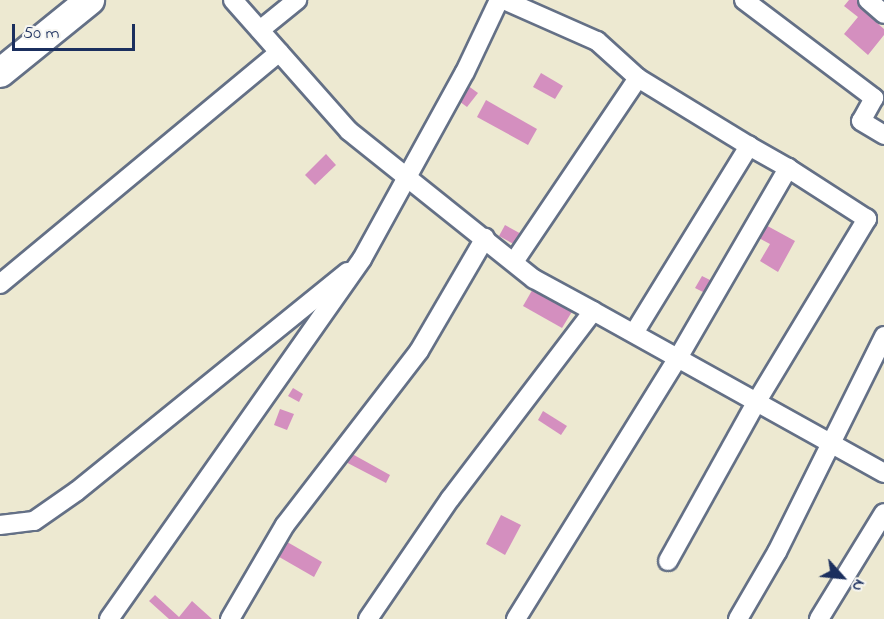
<!DOCTYPE html>
<style>
body{margin:0}
#map{position:relative;width:884px;height:619px;overflow:hidden;background:#ede9d1;font-family:"Indie Flower",sans-serif}
div>[style]{position:absolute}
.building>*{inset:0;background:#d48fbf}
.roads{filter:drop-shadow(2px 0 #647086) drop-shadow(-2px 0 #647086) drop-shadow(0 2px #647086) drop-shadow(0 -2px #647086)}
.minor>*{height:18px;margin:-9px;padding:0 9px;transform-origin:9px;border-radius:9px;background:#fff}
.primary>*{height:28px;margin:-14px;padding:0 14px;transform-origin:14px;border-radius:14px;background:#fff}
span{translate:-50% -50%;white-space:nowrap;text-align:center;line-height:1.15;-webkit-text-stroke:4.5px #f6f6f2;paint-order:stroke}
.north{position:absolute;left:812px;top:547px;width:60px;height:60px;-webkit-text-stroke:4px #f6f6f2;paint-order:stroke;rotate:117deg;font-size:16px;font-weight:700;line-height:24px;text-align:center;color:#1b2f5e}
.north::after{content:'';display:block;margin:auto;width:21px;height:27px;background:#1b2f5e;clip-path:polygon(50% 0,100% 100%,50% 72%,0 100%)}
.scale{position:absolute;left:12px;top:24px;width:123px;height:27px;box-sizing:border-box;border:3px solid #1b2f5e;border-top:0;padding-left:8px;font-size:18px;line-height:21px;white-space:nowrap;color:#1b2f5e;-webkit-text-stroke:4px #f6f6f2;paint-order:stroke}
</style>
<div id="map">
<div class="building">
<div style="clip-path:polygon(849px 0,862px 0,866px 4px,861px 9px,884px 29px,884px 35px,868px 55px,844px 34px,858px 17px,844px 6px)"></div>
<div style="clip-path:polygon(541px 73px,563px 86px,555px 99px,533px 87px)"></div>
<div style="clip-path:polygon(467px 85px,478px 93px,467px 107px,456px 99px)"></div>
<div style="clip-path:polygon(486px 100px,537px 129px,528px 145px,477px 117px)"></div>
<div style="clip-path:polygon(326px 154px,336px 165px,315px 185px,305px 175px)"></div>
<div style="clip-path:polygon(762px 223px,795px 241px,778px 272px,760px 261px,770px 244px,755px 236px)"></div>
<div style="clip-path:polygon(505px 225px,525px 236px,519px 247px,499px 236px)"></div>
<div style="clip-path:polygon(702px 276px,712px 281px,705px 293px,695px 288px)"></div>
<div style="clip-path:polygon(534px 287px,573px 310px,562px 328px,523px 306px)"></div>
<div style="clip-path:polygon(293px 388px,303px 394px,299px 402px,288px 396px)"></div>
<div style="clip-path:polygon(280px 409px,294px 414px,287px 430px,274px 425px)"></div>
<div style="clip-path:polygon(543px 411px,567px 426px,561px 435px,538px 420px)"></div>
<div style="clip-path:polygon(345px 450px,390px 475px,386px 483px,340px 459px)"></div>
<div style="clip-path:polygon(501px 515px,521px 525px,505px 555px,486px 544px)"></div>
<div style="clip-path:polygon(282px 539px,322px 562px,314px 577px,274px 554px)"></div>
<div style="clip-path:polygon(155px 595px,179px 617px,192px 601px,212px 619px,169px 619px,149px 601px)"></div>
</div>
<div class="roads">
<div class="minor">
<div style="left:233px;top:0;width:175px;rotate:48.5deg"></div>
<div style="left:349px;top:131px;width:237px;rotate:38.7deg"></div>
<div style="left:534px;top:279px;width:67px;rotate:28.5deg"></div>
<div style="left:504px;top:0;width:102px;rotate:23.8deg"></div>
<div style="left:597px;top:41px;width:55px;rotate:42.1deg"></div>
<div style="left:638px;top:78px;width:222px;rotate:124deg"></div>
<div style="left:744px;top:0;width:163px;rotate:37deg"></div>
<div style="left:874px;top:98px;width:26px;rotate:119deg"></div>
<div style="left:861px;top:121px;width:27px;rotate:31deg"></div>
<div style="left:868px;top:0;width:21px;rotate:41deg"></div>
<div style="left:260px;top:30px;width:48px;rotate:-39deg"></div>
<div style="left:0;top:284px;width:363px;rotate:-39.7deg"></div>
<div style="left:634px;top:333px;width:220px;rotate:-58.4deg"></div>
<div style="left:749px;top:146px;width:130px;rotate:-148.5deg"></div>
<div style="left:0;top:525px;width:34px;rotate:-7deg"></div>
<div style="left:34px;top:521px;width:52px;rotate:-34.9deg"></div>
<div style="left:77px;top:491px;width:348px;rotate:-39deg"></div>
<div style="left:668px;top:561px;width:183px;rotate:-60.9deg"></div>
<div style="left:757px;top:401px;width:213px;rotate:-58.9deg"></div>
<div style="left:867px;top:219px;width:94px;rotate:-147.2deg"></div>
<div style="left:109px;top:619px;width:440px;rotate:-54.9deg"></div>
<div style="left:362px;top:259px;width:213px;rotate:-61.2deg"></div>
<div style="left:465px;top:72px;width:80px;rotate:-64.7deg"></div>
<div style="left:230px;top:619px;width:109px;rotate:-59.7deg"></div>
<div style="left:285px;top:525px;width:220px;rotate:-52.4deg"></div>
<div style="left:419px;top:351px;width:131px;rotate:-59.7deg"></div>
<div style="left:368px;top:619px;width:145px;rotate:-55.7deg"></div>
<div style="left:450px;top:499px;width:236px;rotate:-52.7deg"></div>
<div style="left:593px;top:311px;width:333px;rotate:29.1deg"></div>
<div style="left:516px;top:619px;width:307px;rotate:-58.2deg"></div>
<div style="left:678px;top:358px;width:220px;rotate:-59.9deg"></div>
<div style="left:788px;top:168px;width:45px;rotate:-150.6deg"></div>
<div style="left:738px;top:619px;width:78px;rotate:-59.8deg"></div>
<div style="left:777px;top:552px;width:241px;rotate:-63.6deg"></div>
<div style="left:819px;top:619px;width:124px;rotate:-58.5deg"></div>
</div>
<div class="primary">
<div style="left:0;top:73px;width:116px;rotate:-39deg"></div>
</div>
</div>
<div class="north">N</div>
<div class="scale">50 m</div>
</div>
